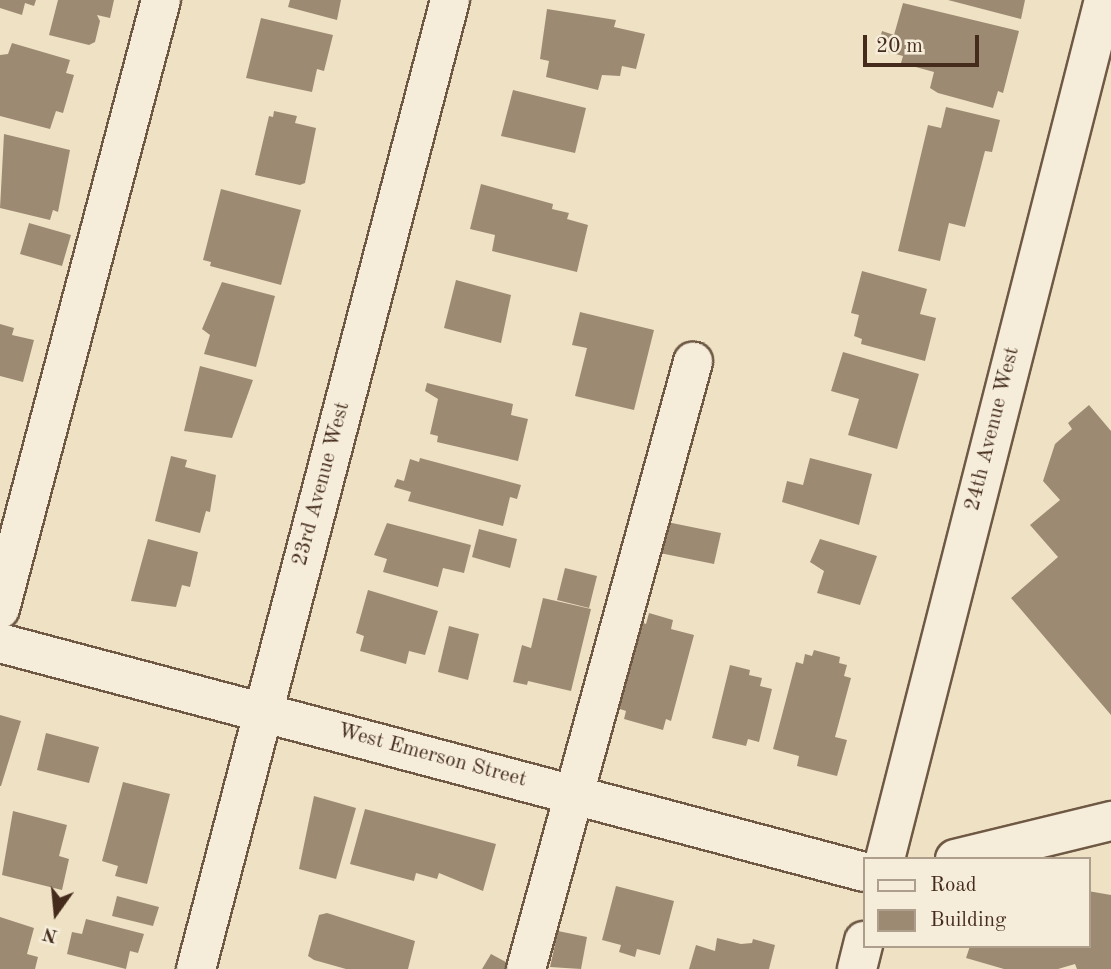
<!DOCTYPE html>
<style>
body{margin:0}
#map{position:relative;width:1111px;height:969px;overflow:hidden;background:#efe2c4;font-family:"Old Standard TT",serif}
div>[style]{position:absolute}
.building>*{inset:0;background:#9d8a73}
.roads{filter:drop-shadow(2px 0 #6f5945) drop-shadow(-2px 0 #6f5945) drop-shadow(0 2px #6f5945) drop-shadow(0 -2px #6f5945)}
.minor>*{height:38px;margin:-19px;padding:0 19px;transform-origin:19px;border-radius:19px;background:#f5ecd9}
span{translate:-50% -50%;white-space:nowrap;text-align:center;line-height:1.15;-webkit-text-stroke:7px #f5ecd9;paint-order:stroke}
.street-label{font-size:21px;color:#442b1b}
.legend{position:absolute;left:863px;top:857px;width:228px;height:91px;box-sizing:border-box;background:#f5ecd9;border:2px solid #ae9f8d;margin:0;padding:9px 12px;list-style:none;font-size:21px;color:#442b1b}
.legend li{display:flex;align-items:center;gap:14px;height:35px}
.legend b{width:35px;border:2px solid #ae9f8d}
.north{position:absolute;left:21px;top:878px;width:70px;height:70px;-webkit-text-stroke:5px #f5ecd9;paint-order:stroke;rotate:195deg;font-size:19px;font-weight:700;line-height:28px;text-align:center;color:#442b1b}
.north::after{content:'';display:block;margin:auto;width:24px;height:32px;background:#442b1b;clip-path:polygon(50% 0,100% 100%,50% 72%,0 100%)}
.scale{position:absolute;left:863px;top:35px;width:116px;height:32px;box-sizing:border-box;border:4px solid #442b1b;border-top:0;padding-left:9px;font-size:21px;line-height:24px;white-space:nowrap;color:#442b1b;-webkit-text-stroke:5px #f5ecd9;paint-order:stroke}
</style>
<div id="map">
<div class="building">
<div style="clip-path:polygon(0 0,36px 0,34px 6px,25px 3px,22px 15px,0 8px)"></div>
<div style="clip-path:polygon(58px 0,114px 0,110px 18px,97px 15px,100px 21px,95px 42px,89px 45px,49px 35px)"></div>
<div style="clip-path:polygon(290px 0,341px 0,337px 20px,288px 7px)"></div>
<div style="clip-path:polygon(948px 0,1025px 0,1021px 19px)"></div>
<div style="clip-path:polygon(903px 3px,1019px 31px,1003px 93px,998px 91px,993px 108px,938px 93px,930px 88px,934px 72px,901px 63px,903px 56px,877px 49px,882px 31px,894px 35px)"></div>
<div style="clip-path:polygon(547px 9px,616px 20px,614px 27px,645px 34px,636px 69px,622px 66px,620px 76px,602px 75px,598px 90px,546px 77px,549px 61px,540px 59px)"></div>
<div style="clip-path:polygon(261px 18px,333px 35px,324px 71px,317px 69px,312px 92px,246px 78px)"></div>
<div style="clip-path:polygon(12px 43px,70px 60px,66px 73px,74px 75px,63px 113px,56px 111px,50px 129px,0 116px,0 55px,8px 54px)"></div>
<div style="clip-path:polygon(513px 90px,586px 108px,575px 153px,501px 136px)"></div>
<div style="clip-path:polygon(946px 107px,1000px 120px,992px 152px,985px 151px,965px 227px,949px 223px,940px 261px,898px 251px,928px 125px,941px 128px)"></div>
<div style="clip-path:polygon(274px 111px,297px 116px,295px 123px,316px 128px,305px 183px,300px 185px,255px 175px,269px 116px,273px 117px)"></div>
<div style="clip-path:polygon(4px 134px,70px 150px,58px 212px,53px 210px,50px 220px,0 208px)"></div>
<div style="clip-path:polygon(481px 184px,553px 204px,552px 209px,569px 213px,567px 219px,588px 225px,577px 272px,492px 251px,495px 235px,470px 229px)"></div>
<div style="clip-path:polygon(221px 189px,301px 210px,281px 285px,210px 266px,211px 262px,203px 260px)"></div>
<div style="clip-path:polygon(29px 223px,71px 235px,62px 266px,20px 254px)"></div>
<div style="clip-path:polygon(862px 271px,927px 289px,920px 314px,936px 318px,925px 361px,861px 344px,862px 339px,854px 336px,859px 315px,851px 313px)"></div>
<div style="clip-path:polygon(456px 280px,511px 295px,501px 343px,444px 328px)"></div>
<div style="clip-path:polygon(222px 282px,275px 296px,256px 367px,204px 354px,210px 335px,202px 329px)"></div>
<div style="clip-path:polygon(580px 312px,654px 330px,634px 410px,575px 396px,587px 348px,572px 345px)"></div>
<div style="clip-path:polygon(0 324px,14px 328px,12px 335px,34px 340px,23px 382px,0 376px)"></div>
<div style="clip-path:polygon(843px 352px,919px 374px,897px 449px,848px 435px,859px 399px,831px 391px)"></div>
<div style="clip-path:polygon(200px 366px,253px 380px,232px 438px,184px 431px)"></div>
<div style="clip-path:polygon(427px 383px,513px 404px,511px 415px,528px 419px,518px 461px,437px 442px,438px 436px,430px 434px,438px 399px,425px 391px)"></div>
<div style="clip-path:polygon(1089px 405px,1111px 431px,1111px 715px,1011px 598px,1058px 557px,1030px 525px,1060px 500px,1043px 481px,1055px 444px,1072px 429px,1068px 423px)"></div>
<div style="clip-path:polygon(171px 456px,187px 460px,185px 467px,216px 475px,210px 512px,206px 511px,200px 533px,155px 521px)"></div>
<div style="clip-path:polygon(420px 458px,521px 485px,517px 499px,510px 497px,503px 526px,408px 501px,411px 492px,394px 487px,397px 479px,404px 481px,410px 459px,419px 462px)"></div>
<div style="clip-path:polygon(810px 458px,872px 474px,859px 525px,782px 502px,787px 481px,803px 485px)"></div>
<div style="clip-path:polygon(667px 522px,721px 533px,714px 564px,655px 552px)"></div>
<div style="clip-path:polygon(387px 523px,471px 545px,464px 573px,443px 568px,438px 587px,383px 572px,387px 559px,374px 555px)"></div>
<div style="clip-path:polygon(479px 529px,517px 539px,510px 568px,472px 557px)"></div>
<div style="clip-path:polygon(148px 539px,198px 552px,190px 587px,182px 585px,176px 607px,131px 601px)"></div>
<div style="clip-path:polygon(820px 539px,877px 556px,860px 605px,817px 593px,824px 571px,810px 562px)"></div>
<div style="clip-path:polygon(565px 568px,597px 576px,589px 608px,557px 600px)"></div>
<div style="clip-path:polygon(368px 590px,438px 611px,425px 655px,409px 651px,406px 664px,360px 651px,364px 636px,356px 633px)"></div>
<div style="clip-path:polygon(543px 598px,591px 609px,571px 691px,528px 681px,527px 685px,513px 682px,522px 645px,531px 648px)"></div>
<div style="clip-path:polygon(649px 613px,673px 620px,671px 629px,694px 635px,671px 721px,666px 719px,663px 730px,624px 719px,626px 711px,617px 708px,641px 622px,646px 624px)"></div>
<div style="clip-path:polygon(449px 626px,479px 634px,468px 680px,438px 672px)"></div>
<div style="clip-path:polygon(814px 650px,840px 657px,839px 663px,847px 665px,844px 676px,851px 678px,835px 737px,847px 740px,837px 776px,797px 766px,799px 756px,773px 749px,796px 662px,803px 664px,805px 654px,812px 656px)"></div>
<div style="clip-path:polygon(730px 665px,750px 670px,749px 675px,762px 678px,760px 686px,772px 689px,759px 742px,748px 739px,746px 746px,712px 738px)"></div>
<div style="clip-path:polygon(0 715px,21px 721px,1px 786px,0 786px)"></div>
<div style="clip-path:polygon(46px 733px,99px 747px,89px 783px,37px 770px)"></div>
<div style="clip-path:polygon(123px 782px,170px 794px,147px 884px,115px 876px,118px 866px,102px 861px)"></div>
<div style="clip-path:polygon(314px 796px,356px 808px,336px 879px,299px 869px)"></div>
<div style="clip-path:polygon(365px 809px,496px 844px,483px 891px,439px 873px,437px 879px,416px 873px,414px 881px,350px 864px)"></div>
<div style="clip-path:polygon(13px 811px,67px 825px,59px 856px,69px 859px,62px 890px,2px 875px)"></div>
<div style="clip-path:polygon(616px 886px,674px 901px,660px 955px,637px 949px,635px 957px,619px 952px,621px 945px,602px 940px)"></div>
<div style="clip-path:polygon(1088px 891px,1111px 895px,1111px 969px,1077px 969px,1075px 964px,1058px 969px,1004px 969px,966px 958px,970px 946px,1088px 946px)"></div>
<div style="clip-path:polygon(117px 896px,159px 907px,153px 926px,112px 916px)"></div>
<div style="clip-path:polygon(327px 913px,415px 941px,408px 969px,346px 969px,314px 960px,308px 956px,319px 915px)"></div>
<div style="clip-path:polygon(0 917px,34px 928px,27px 954px,38px 957px,35px 969px,0 969px)"></div>
<div style="clip-path:polygon(86px 919px,144px 934px,138px 953px,130px 951px,126px 969px,67px 954px,72px 932px,82px 934px)"></div>
<div style="clip-path:polygon(558px 931px,587px 937px,581px 969px,550px 967px)"></div>
<div style="clip-path:polygon(717px 938px,741px 944px,752px 943px,753px 939px,775px 945px,769px 969px,689px 969px,696px 945px,715px 951px)"></div>
<div style="clip-path:polygon(491px 954px,519px 969px,482px 969px)"></div>
</div>
<div class="roads">
<div class="minor">
<div style="left:0;top:609px;width:630px;rotate:-75.19deg"></div>
<div style="left:0;top:643px;width:894px;rotate:14.84deg"></div>
<div style="left:885px;top:859px;width:886px;rotate:-75.7deg"></div>
<div style="left:955px;top:859px;width:161px;rotate:-13.7deg"></div>
<div style="left:196px;top:969px;width:1002px;rotate:-75.31deg"></div>
<div style="left:526px;top:969px;width:630px;rotate:-74.62deg"></div>
<div style="left:857px;top:969px;width:29px;rotate:-76deg"></div>
</div>
</div>
<div class="street-label">
<span style="left:993px;top:429px;rotate:-76deg">24th Avenue West</span>
<span style="left:322px;top:484px;rotate:-75deg">23rd Avenue West</span>
<span style="left:432px;top:756px;rotate:15deg">West Emerson Street</span>
</div>
<ul class="legend">
<li><b style="height:9px;background:#f5ecd9"></b>Road</li>
<li><b style="height:19px;background:#9d8a73"></b>Building</li>
</ul>
<div class="north">N</div>
<div class="scale">20 m</div>
</div>
